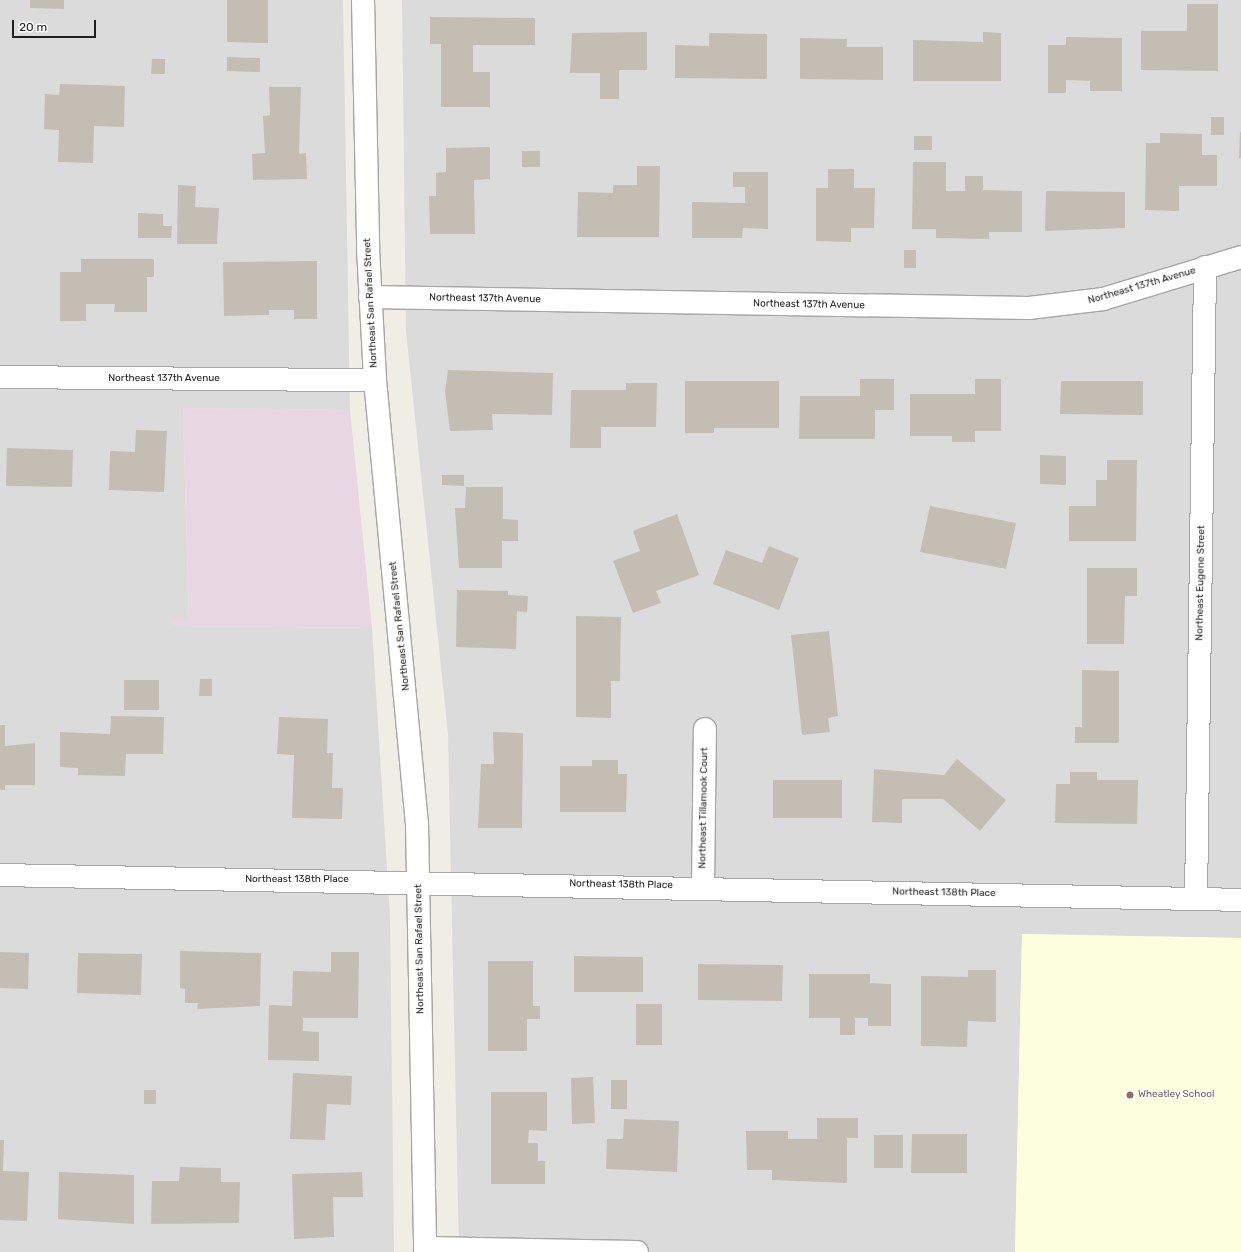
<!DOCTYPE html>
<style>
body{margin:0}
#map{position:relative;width:1241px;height:1252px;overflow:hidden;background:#f0ede4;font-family:Rubik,sans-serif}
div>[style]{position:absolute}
.residential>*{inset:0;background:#dcdbdb}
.industrial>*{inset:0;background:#e9d6e3}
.education>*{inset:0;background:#fbffde}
.building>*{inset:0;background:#c4bdb3}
.roads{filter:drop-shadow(1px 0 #a5a5a5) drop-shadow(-1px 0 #a5a5a5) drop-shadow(0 1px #a5a5a5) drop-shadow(0 -1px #a5a5a5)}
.minor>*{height:22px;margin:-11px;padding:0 11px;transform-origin:11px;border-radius:11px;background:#fff}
.dots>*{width:11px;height:11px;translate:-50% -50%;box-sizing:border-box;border:2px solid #fff;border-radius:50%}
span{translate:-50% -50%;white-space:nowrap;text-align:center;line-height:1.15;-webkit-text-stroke:3px #fff;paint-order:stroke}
.street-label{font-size:10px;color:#1e1e1e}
.education-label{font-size:10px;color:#785e54}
.left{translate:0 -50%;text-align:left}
.scale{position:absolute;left:12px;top:20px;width:84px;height:18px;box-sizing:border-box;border:2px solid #1e1e1e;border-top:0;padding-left:5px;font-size:12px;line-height:14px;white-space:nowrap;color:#1e1e1e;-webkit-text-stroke:3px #fff;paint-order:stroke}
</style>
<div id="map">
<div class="residential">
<div style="clip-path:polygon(0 0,343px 0,350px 410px,183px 408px,189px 620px,173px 626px,372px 628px,390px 917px,394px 1252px,0 1252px)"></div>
<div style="clip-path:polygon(402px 0,1241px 0,1241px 938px,1022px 934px,1015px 1252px,459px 1252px,448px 734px,406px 331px)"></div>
</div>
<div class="industrial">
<div style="clip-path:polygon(183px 408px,350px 410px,372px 628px,173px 626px,173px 620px,189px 619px)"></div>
</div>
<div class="education">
<div style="clip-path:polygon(1022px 934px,1241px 938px,1241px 1252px,1015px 1252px)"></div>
</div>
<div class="building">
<div style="clip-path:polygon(30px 0,64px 0,64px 9px,30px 8px)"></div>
<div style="clip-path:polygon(227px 0,268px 0,268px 43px,227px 42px)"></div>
<div style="clip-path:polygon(1187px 4px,1218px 4px,1218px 71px,1141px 70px,1141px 31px,1187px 31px)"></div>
<div style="clip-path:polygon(430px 17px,535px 18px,535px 45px,473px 45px,473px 72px,490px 72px,490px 107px,441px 107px,441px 44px,430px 44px)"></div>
<div style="clip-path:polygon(647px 32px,647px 70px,619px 70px,619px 99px,600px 99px,600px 73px,570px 73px,572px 33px)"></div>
<div style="clip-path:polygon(983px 32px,1001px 33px,1001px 81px,913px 81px,913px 40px,983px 42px)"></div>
<div style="clip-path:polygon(709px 33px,767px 34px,767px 79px,675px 78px,675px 45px,709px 46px)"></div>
<div style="clip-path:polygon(1066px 37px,1122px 38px,1122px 91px,1090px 91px,1090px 81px,1066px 80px,1066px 93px,1048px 93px,1048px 45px,1066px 45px)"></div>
<div style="clip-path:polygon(800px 38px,847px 39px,847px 47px,883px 47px,883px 80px,800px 79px)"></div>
<div style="clip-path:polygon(227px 57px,260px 58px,260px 72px,227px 71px)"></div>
<div style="clip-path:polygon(152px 59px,165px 59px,165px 74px,151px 74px)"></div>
<div style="clip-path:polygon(60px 84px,125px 86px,124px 127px,94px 126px,93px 163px,58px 162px,59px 130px,44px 129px,45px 94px,59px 95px)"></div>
<div style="clip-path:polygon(269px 87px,301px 87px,299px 154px,306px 153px,307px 179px,253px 180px,252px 154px,265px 153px,263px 116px,270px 115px)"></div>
<div style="clip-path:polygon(1211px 117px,1224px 117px,1224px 135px,1211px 135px)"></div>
<div style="clip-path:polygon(1240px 132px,1241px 132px,1241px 158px,1239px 158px)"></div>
<div style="clip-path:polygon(1160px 133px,1202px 134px,1202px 155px,1217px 155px,1217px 186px,1179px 186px,1179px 211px,1145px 210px,1146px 143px,1160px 143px)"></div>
<div style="clip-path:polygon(914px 136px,932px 136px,932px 150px,914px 150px)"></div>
<div style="clip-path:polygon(490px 147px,490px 179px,474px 180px,475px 234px,430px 234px,429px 196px,436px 196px,436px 173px,446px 172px,446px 148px)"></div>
<div style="clip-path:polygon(522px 151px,540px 151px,540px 167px,522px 167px)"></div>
<div style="clip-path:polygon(913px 162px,946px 162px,946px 191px,965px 191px,965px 176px,983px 176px,983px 190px,1022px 191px,1022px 232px,989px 232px,989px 239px,936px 238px,936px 229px,912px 229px)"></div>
<div style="clip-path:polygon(637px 166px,660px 166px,659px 237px,577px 237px,578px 192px,613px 193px,613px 185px,637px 185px)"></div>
<div style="clip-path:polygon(828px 169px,854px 169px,854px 188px,875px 188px,874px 228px,851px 228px,851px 242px,816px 241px,816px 188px,828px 188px)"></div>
<div style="clip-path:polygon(733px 172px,768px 172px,768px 229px,743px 228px,742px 238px,692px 238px,692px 202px,745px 203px,745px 187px,733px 187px)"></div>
<div style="clip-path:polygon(178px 185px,196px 186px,195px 207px,219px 208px,217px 244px,177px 244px)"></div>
<div style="clip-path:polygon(1046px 191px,1125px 192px,1125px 228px,1045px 231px)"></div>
<div style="clip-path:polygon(138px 213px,163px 214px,163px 226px,172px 226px,171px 238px,138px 238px)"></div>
<div style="clip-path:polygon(904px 250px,916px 250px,916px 268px,904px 268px)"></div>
<div style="clip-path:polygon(81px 259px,154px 259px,154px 277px,147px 277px,147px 312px,114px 312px,115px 304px,86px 304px,86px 321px,60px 321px,60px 272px,81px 272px)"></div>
<div style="clip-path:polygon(317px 261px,317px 319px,294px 319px,294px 310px,269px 310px,269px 315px,224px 316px,223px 262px)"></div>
<div style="clip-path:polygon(448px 370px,553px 373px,552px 415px,492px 414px,493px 430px,450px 431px,445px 391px)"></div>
<div style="clip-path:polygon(860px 379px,894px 379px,894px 410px,875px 410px,875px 439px,799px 439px,800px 396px,860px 396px)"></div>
<div style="clip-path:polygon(975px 379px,1001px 379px,1001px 431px,975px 431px,975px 442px,952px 442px,952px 436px,910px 436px,910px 394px,975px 394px)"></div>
<div style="clip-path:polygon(685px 381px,779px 381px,779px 428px,714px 428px,714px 433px,685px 433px)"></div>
<div style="clip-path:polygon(1061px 381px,1143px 381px,1143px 415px,1060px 414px)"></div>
<div style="clip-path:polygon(626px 383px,657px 383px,656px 427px,601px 427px,601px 448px,570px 448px,571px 390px,626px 390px)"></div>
<div style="clip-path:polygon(136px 430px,167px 431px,164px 492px,109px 490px,110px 451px,135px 452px)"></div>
<div style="clip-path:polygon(7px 448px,73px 450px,72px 487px,6px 486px)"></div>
<div style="clip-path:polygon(1040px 455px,1066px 456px,1066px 485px,1040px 484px)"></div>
<div style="clip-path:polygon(1107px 460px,1137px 460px,1136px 541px,1069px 541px,1069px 506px,1096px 506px,1096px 480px,1107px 480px)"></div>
<div style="clip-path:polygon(442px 475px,464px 475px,464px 486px,442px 485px)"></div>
<div style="clip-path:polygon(466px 487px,503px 487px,503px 519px,518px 520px,518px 541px,502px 541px,502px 568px,459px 568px,455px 508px,465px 508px)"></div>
<div style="clip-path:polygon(930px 506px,1016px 523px,1006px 569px,920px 552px)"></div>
<div style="clip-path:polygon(677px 514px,699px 575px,656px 591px,661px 603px,633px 613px,613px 561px,640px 551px,633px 531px)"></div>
<div style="clip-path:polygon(769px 546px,799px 558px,779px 610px,713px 584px,726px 550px,762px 563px)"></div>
<div style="clip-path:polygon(1087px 568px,1137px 568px,1137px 596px,1125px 596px,1124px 644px,1087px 644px)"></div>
<div style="clip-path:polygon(457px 590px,508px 591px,508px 595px,528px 596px,527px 612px,517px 611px,516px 649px,456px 647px)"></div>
<div style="clip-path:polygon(576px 616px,621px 617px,620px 681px,611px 681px,611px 718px,576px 717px)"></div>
<div style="clip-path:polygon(829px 631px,838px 716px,828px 718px,830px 732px,802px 735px,791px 635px)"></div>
<div style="clip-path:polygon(1082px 670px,1119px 671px,1119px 743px,1075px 743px,1075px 727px,1082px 727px)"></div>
<div style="clip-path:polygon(200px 679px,212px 679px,212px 696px,199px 696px)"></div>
<div style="clip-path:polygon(124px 680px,159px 680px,159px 710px,124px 710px)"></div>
<div style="clip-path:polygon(111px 716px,164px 717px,163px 754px,126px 754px,125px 776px,78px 775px,78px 768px,60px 767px,60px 732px,110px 734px)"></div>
<div style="clip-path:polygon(279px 717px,328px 719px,327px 753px,333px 753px,332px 788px,343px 788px,342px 819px,292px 818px,294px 755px,277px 754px)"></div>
<div style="clip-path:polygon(0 725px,5px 725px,5px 746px,35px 743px,35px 785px,5px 785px,5px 790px,0 790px)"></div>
<div style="clip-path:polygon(493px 732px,523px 733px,522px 828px,478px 828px,481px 764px,494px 764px)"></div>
<div style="clip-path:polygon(957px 759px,1006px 800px,980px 831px,943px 799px,902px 799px,902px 823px,872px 822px,874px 769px,944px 775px)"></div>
<div style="clip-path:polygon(592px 760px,618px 760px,618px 774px,627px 774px,626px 812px,560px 812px,560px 766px,592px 766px)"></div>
<div style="clip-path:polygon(1070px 772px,1097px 772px,1097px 780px,1138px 780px,1137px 824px,1055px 823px,1056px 784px,1070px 784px)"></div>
<div style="clip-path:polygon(773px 780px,842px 780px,842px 818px,773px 818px)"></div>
<div style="clip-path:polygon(180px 951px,261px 953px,260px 1006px,197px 1009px,198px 1003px,185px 1003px,185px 989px,180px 988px)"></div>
<div style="clip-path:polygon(0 952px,29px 953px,28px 989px,0 988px)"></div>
<div style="clip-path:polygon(331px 952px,359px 952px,358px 1018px,303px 1018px,303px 1031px,319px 1032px,319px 1061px,268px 1060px,269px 1005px,292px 1006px,293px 971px,331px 972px)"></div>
<div style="clip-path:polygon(78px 953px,142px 954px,141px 995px,77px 993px)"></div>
<div style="clip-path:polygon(574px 956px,643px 957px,643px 992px,574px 992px)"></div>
<div style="clip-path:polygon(488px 961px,533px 961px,533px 1006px,540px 1006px,540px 1019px,527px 1019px,527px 1051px,488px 1051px)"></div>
<div style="clip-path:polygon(698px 964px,783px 965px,782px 1001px,698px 1000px)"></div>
<div style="clip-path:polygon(968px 970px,996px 970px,996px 1022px,968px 1021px,967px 1047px,921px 1046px,921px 976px,968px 977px)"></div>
<div style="clip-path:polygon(809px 974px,870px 974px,870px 983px,891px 984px,891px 1026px,868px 1026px,868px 1018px,855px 1018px,855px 1035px,840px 1035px,840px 1018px,809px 1018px)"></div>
<div style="clip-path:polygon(636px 1004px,662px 1004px,662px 1045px,636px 1045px)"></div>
<div style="clip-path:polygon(293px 1073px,352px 1076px,351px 1105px,327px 1104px,325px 1140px,290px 1139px)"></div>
<div style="clip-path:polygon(593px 1077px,595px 1123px,572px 1124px,571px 1078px)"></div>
<div style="clip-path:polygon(611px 1080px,627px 1080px,627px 1109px,611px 1109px)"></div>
<div style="clip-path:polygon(144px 1090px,156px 1090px,156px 1104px,144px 1104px)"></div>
<div style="clip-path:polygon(491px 1092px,547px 1092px,547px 1131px,529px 1130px,528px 1143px,538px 1143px,538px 1161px,545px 1161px,545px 1184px,491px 1184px)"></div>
<div style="clip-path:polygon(817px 1118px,858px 1118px,858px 1138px,847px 1138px,847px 1183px,772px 1180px,772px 1170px,747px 1170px,746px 1131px,788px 1131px,788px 1139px,817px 1139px)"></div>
<div style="clip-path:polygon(624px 1119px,679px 1121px,677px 1172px,606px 1169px,607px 1139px,623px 1139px)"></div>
<div style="clip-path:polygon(912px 1134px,967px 1134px,967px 1173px,911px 1173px)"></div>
<div style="clip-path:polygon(874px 1135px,903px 1135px,903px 1168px,874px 1168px)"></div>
<div style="clip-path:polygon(0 1140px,4px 1140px,3px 1171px,29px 1172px,27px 1221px,0 1220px)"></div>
<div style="clip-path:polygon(180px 1167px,221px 1168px,221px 1182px,240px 1182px,239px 1223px,151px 1224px,152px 1181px,179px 1181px)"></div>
<div style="clip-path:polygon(59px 1172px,134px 1175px,134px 1224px,58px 1219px)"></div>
<div style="clip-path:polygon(362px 1172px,363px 1197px,333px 1197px,334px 1237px,294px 1239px,292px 1174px)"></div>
</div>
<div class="roads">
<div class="minor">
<div style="left:363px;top:0;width:249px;rotate:88.8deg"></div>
<div style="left:368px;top:249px;width:131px;rotate:86.9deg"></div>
<div style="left:375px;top:380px;width:446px;rotate:84.6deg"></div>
<div style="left:417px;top:824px;width:428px;rotate:88.9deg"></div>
<div style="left:370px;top:297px;width:659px;rotate:0.96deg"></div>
<div style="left:1029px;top:308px;width:75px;rotate:-6.9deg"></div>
<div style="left:1103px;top:299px;width:144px;rotate:-16.9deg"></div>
<div style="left:0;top:377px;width:375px;rotate:0.5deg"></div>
<div style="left:0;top:875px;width:1241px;rotate:1.15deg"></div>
<div style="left:703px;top:887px;width:158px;rotate:-89.3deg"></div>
<div style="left:1196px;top:899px;width:632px;rotate:-89.18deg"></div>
<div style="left:425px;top:1248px;width:212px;rotate:1.1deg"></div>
</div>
</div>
<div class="dots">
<div style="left:1130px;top:1095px;background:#8d6e63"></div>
</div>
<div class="street-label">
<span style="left:1142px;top:286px;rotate:-16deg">Northeast 137th Avenue</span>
<span style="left:485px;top:299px;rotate:1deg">Northeast 137th Avenue</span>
<span style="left:371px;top:303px;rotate:-93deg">Northeast San Rafael Street</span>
<span style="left:809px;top:305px;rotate:1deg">Northeast 137th Avenue</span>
<span style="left:164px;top:379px">Northeast 137th Avenue</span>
<span style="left:1201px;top:583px;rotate:-89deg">Northeast Eugene Street</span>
<span style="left:400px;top:626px;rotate:-96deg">Northeast San Rafael Street</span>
<span style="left:704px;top:808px;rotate:-89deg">Northeast Tillamook Court</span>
<span style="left:297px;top:880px">Northeast 138th Place</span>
<span style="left:621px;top:885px;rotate:1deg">Northeast 138th Place</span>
<span style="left:944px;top:893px;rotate:1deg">Northeast 138th Place</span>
<span style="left:420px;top:949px;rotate:-91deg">Northeast San Rafael Street</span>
</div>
<div class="education-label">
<span class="left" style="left:1138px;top:1095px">Wheatley School</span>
</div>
<div class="scale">20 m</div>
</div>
